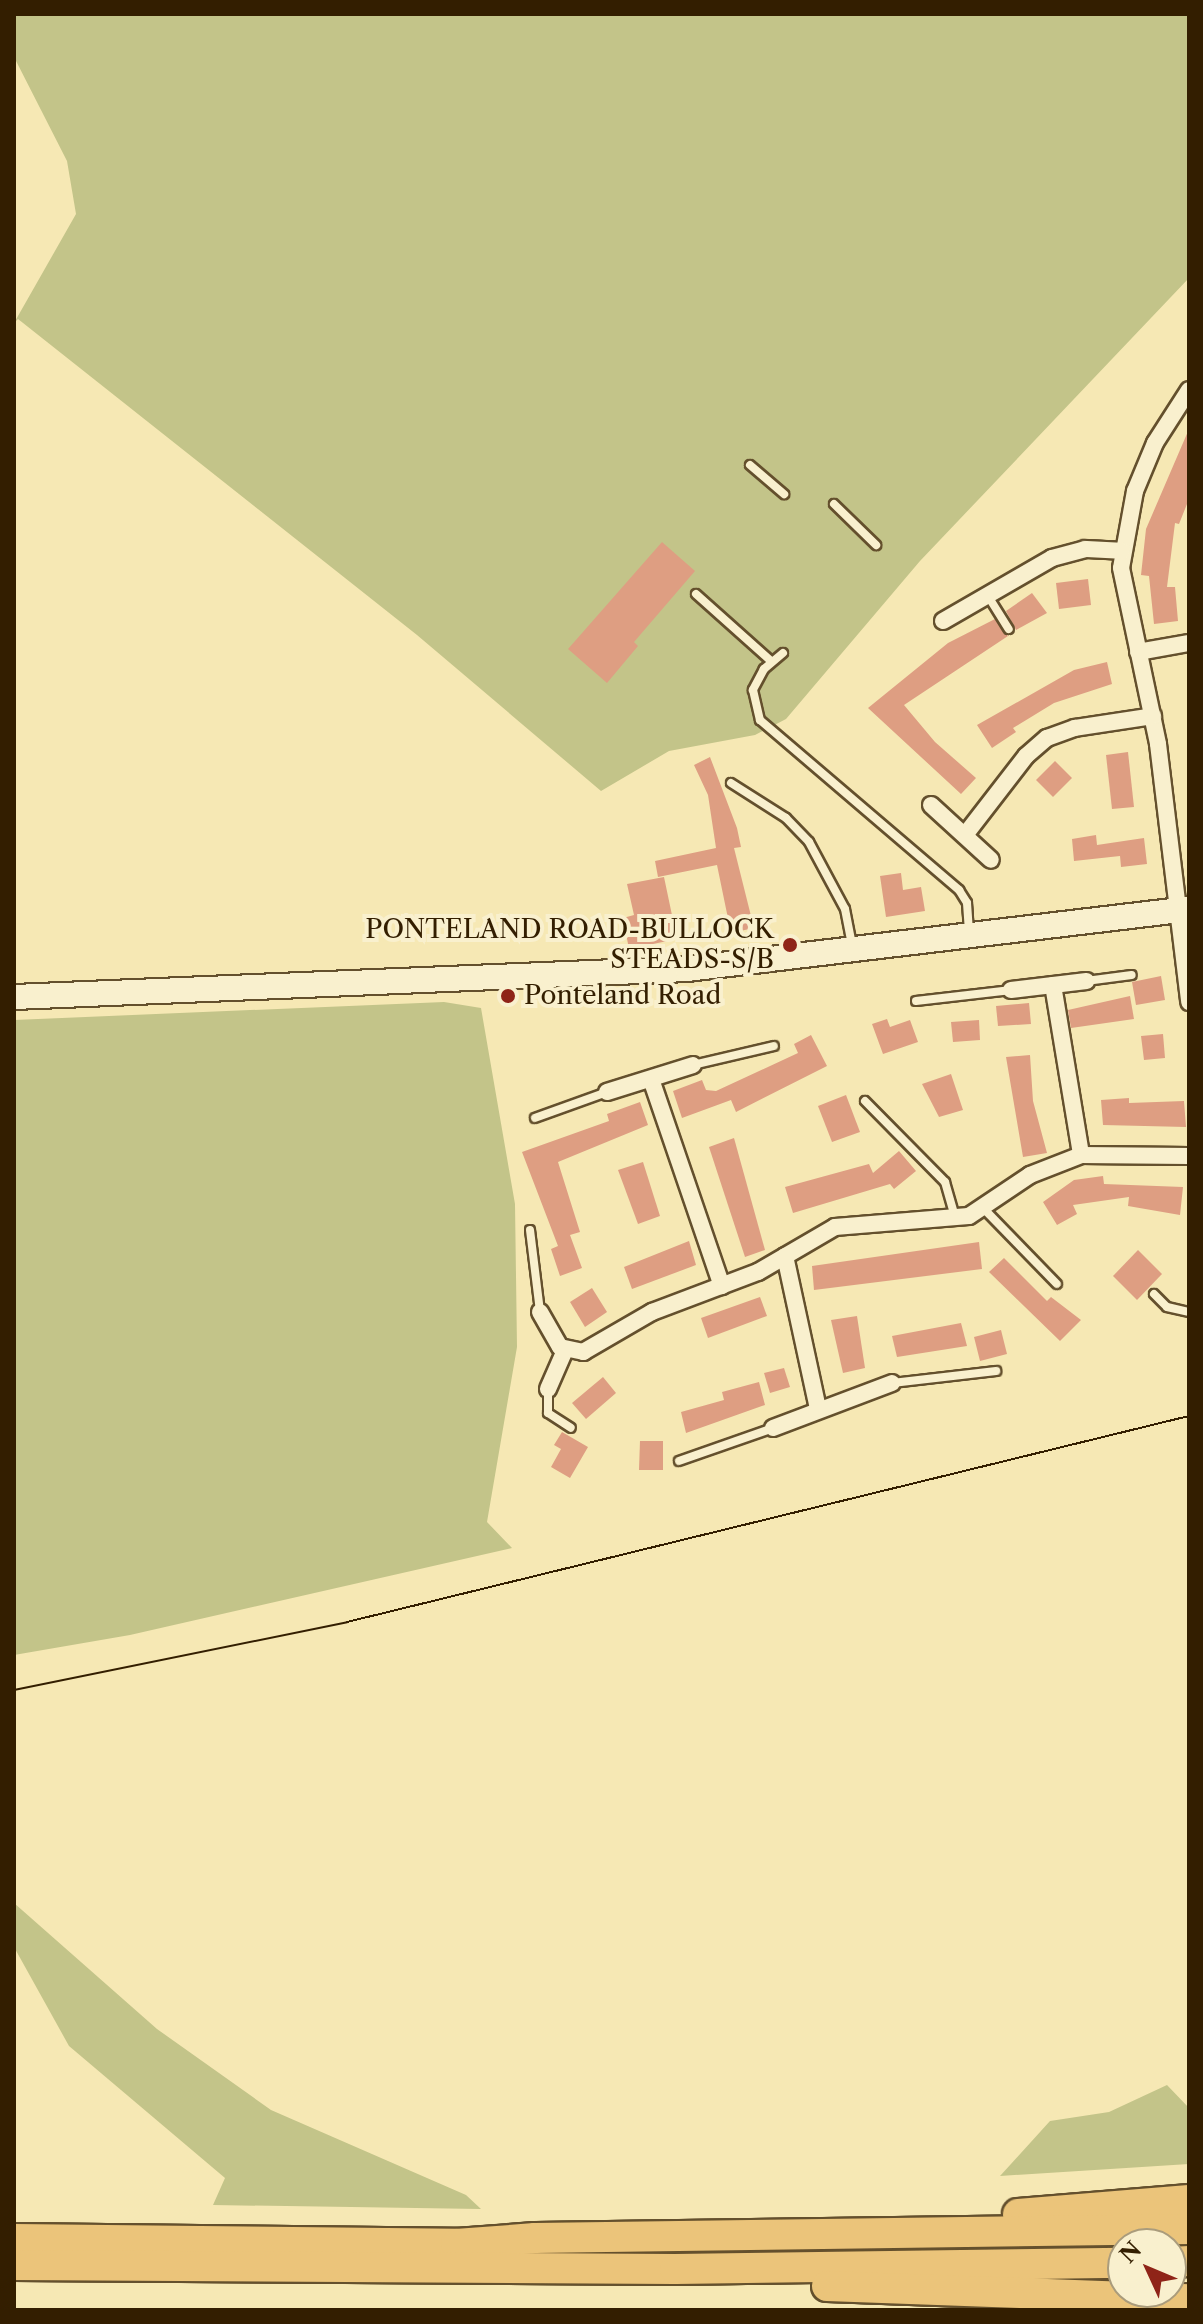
<!DOCTYPE html>
<style>
body{margin:0}
#map{position:relative;width:1203px;height:2324px;overflow:hidden;background:#f6e8b4;font-family:"Libre Caslon Text",serif}
div>[style]{position:absolute}
.green>*{inset:0;background:#c3c489}
.building>*{inset:0;background:#de9e82}
.roads{filter:drop-shadow(2px 0 #64502d) drop-shadow(-2px 0 #64502d) drop-shadow(0 2px #64502d) drop-shadow(0 -2px #64502d)}
.lane>*{height:8px;margin:-4px;padding:0 4px;transform-origin:4px;border-radius:4px;background:#f9f0ce}
.street>*{height:16px;margin:-8px;padding:0 8px;transform-origin:8px;border-radius:8px;background:#f9f0ce}
.secondary>*{height:24px;margin:-12px;padding:0 12px;transform-origin:12px;border-radius:12px;background:#f9f0ce}
.highway>*{height:30px;margin:-15px;padding:0 15px;transform-origin:15px;border-radius:15px;background:#ebc47a}
.tram>*{height:2px;margin:-1px;padding:0 1px;transform-origin:1px;border-radius:1px;background:#331e00}
.dots>*{width:22px;height:22px;translate:-50% -50%;box-sizing:border-box;border:4px solid #f9f0ce;border-radius:50%}
span{translate:-50% -50%;white-space:nowrap;text-align:center;line-height:1.15;-webkit-text-stroke:8px #f9f0ce;paint-order:stroke}
.poi-label{font-size:26px;color:#331e00}
.right{translate:-100% -50%;text-align:right}
.left{translate:0 -50%;text-align:left}
.frame{position:absolute;inset:0;border:16px solid #331e00;pointer-events:none}
.north{position:absolute;left:1107px;top:2228px;width:80px;height:80px;box-sizing:border-box;background:#f9f0ce;border:2px solid #aa9c7c;border-radius:50%;rotate:314deg;font-size:22px;font-weight:700;line-height:32px;text-align:center;color:#331e00}
.north::after{content:'';display:block;margin:auto;width:28px;height:36px;background:#8f2418;clip-path:polygon(50% 0,100% 100%,50% 72%,0 100%)}
</style>
<div id="map">
<div class="green">
<div style="clip-path:polygon(14px 14px,1189px 14px,1189px 278px,920px 561px,786px 719px,755px 735px,669px 751px,601px 791px,417px 635px,18px 319px,14px 323px,76px 214px,67px 161px,14px 57px)"></div>
<div style="clip-path:polygon(444px 1002px,481px 1008px,515px 1204px,517px 1347px,487px 1522px,512px 1548px,130px 1635px,14px 1655px,14px 1020px)"></div>
<div style="clip-path:polygon(14px 1903px,157px 2029px,271px 2110px,466px 2195px,481px 2209px,213px 2205px,225px 2178px,69px 2046px,14px 1947px)"></div>
<div style="clip-path:polygon(1167px 2085px,1189px 2108px,1189px 2164px,1000px 2176px,1050px 2121px,1109px 2112px)"></div>
</div>
<div class="building">
<div style="clip-path:polygon(1189px 429px,1189px 499px,1179px 524px,1175px 523px,1167px 587px,1175px 587px,1178px 621px,1154px 624px,1149px 576px,1141px 575px,1146px 529px)"></div>
<div style="clip-path:polygon(662px 542px,695px 571px,634px 642px,638px 646px,607px 683px,568px 649px)"></div>
<div style="clip-path:polygon(1088px 579px,1091px 605px,1059px 609px,1056px 583px)"></div>
<div style="clip-path:polygon(1032px 593px,1047px 613px,1016px 630px,1006px 611px)"></div>
<div style="clip-path:polygon(995px 619px,1008px 636px,904px 705px,935px 742px,976px 778px,961px 794px,868px 708px,948px 643px)"></div>
<div style="clip-path:polygon(1107px 662px,1112px 684px,1054px 703px,1013px 728px,1016px 732px,992px 748px,977px 725px,1074px 670px)"></div>
<div style="clip-path:polygon(1128px 752px,1134px 807px,1112px 809px,1106px 755px)"></div>
<div style="clip-path:polygon(710px 757px,737px 828px,741px 847px,734px 848px,754px 928px,731px 933px,717px 865px,658px 877px,655px 861px,716px 848px,708px 795px,694px 765px)"></div>
<div style="clip-path:polygon(1055px 761px,1072px 778px,1053px 797px,1036px 780px)"></div>
<div style="clip-path:polygon(1096px 835px,1097px 845px,1144px 838px,1147px 864px,1121px 867px,1120px 856px,1074px 861px,1072px 839px)"></div>
<div style="clip-path:polygon(901px 873px,903px 890px,921px 887px,925px 911px,886px 917px,880px 876px)"></div>
<div style="clip-path:polygon(664px 877px,677px 939px,629px 949px,623px 918px,634px 915px,627px 884px)"></div>
<div style="clip-path:polygon(1161px 976px,1165px 1000px,1136px 1005px,1132px 982px)"></div>
<div style="clip-path:polygon(1130px 996px,1134px 1019px,1071px 1028px,1068px 1010px)"></div>
<div style="clip-path:polygon(1029px 1003px,1031px 1024px,998px 1026px,996px 1006px)"></div>
<div style="clip-path:polygon(887px 1019px,890px 1027px,910px 1020px,918px 1042px,883px 1054px,872px 1024px)"></div>
<div style="clip-path:polygon(979px 1020px,980px 1040px,953px 1042px,951px 1022px)"></div>
<div style="clip-path:polygon(1163px 1034px,1165px 1058px,1144px 1060px,1141px 1036px)"></div>
<div style="clip-path:polygon(811px 1035px,827px 1066px,736px 1112px,731px 1100px,682px 1118px,673px 1091px,702px 1080px,706px 1090px,716px 1091px,798px 1053px,794px 1044px)"></div>
<div style="clip-path:polygon(1030px 1055px,1033px 1101px,1047px 1153px,1023px 1157px,1006px 1057px)"></div>
<div style="clip-path:polygon(951px 1074px,963px 1110px,939px 1117px,922px 1084px)"></div>
<div style="clip-path:polygon(846px 1095px,860px 1132px,832px 1142px,818px 1106px)"></div>
<div style="clip-path:polygon(1129px 1098px,1129px 1103px,1184px 1101px,1186px 1127px,1103px 1125px,1101px 1100px)"></div>
<div style="clip-path:polygon(640px 1102px,648px 1125px,558px 1162px,580px 1232px,570px 1235px,582px 1268px,560px 1276px,551px 1249px,558px 1246px,522px 1152px,609px 1121px,607px 1114px)"></div>
<div style="clip-path:polygon(734px 1138px,765px 1250px,745px 1257px,709px 1147px)"></div>
<div style="clip-path:polygon(899px 1151px,916px 1171px,894px 1189px,890px 1184px,793px 1213px,785px 1187px,869px 1164px,873px 1173px)"></div>
<div style="clip-path:polygon(643px 1162px,660px 1216px,638px 1224px,618px 1170px)"></div>
<div style="clip-path:polygon(1103px 1176px,1104px 1184px,1183px 1187px,1180px 1215px,1128px 1206px,1129px 1197px,1073px 1205px,1077px 1214px,1057px 1225px,1043px 1202px,1074px 1180px)"></div>
<div style="clip-path:polygon(689px 1241px,696px 1265px,632px 1289px,624px 1267px)"></div>
<div style="clip-path:polygon(979px 1242px,982px 1269px,814px 1290px,812px 1266px)"></div>
<div style="clip-path:polygon(1138px 1250px,1162px 1274px,1137px 1300px,1113px 1276px)"></div>
<div style="clip-path:polygon(1004px 1258px,1047px 1301px,1051px 1297px,1081px 1320px,1060px 1341px,989px 1272px)"></div>
<div style="clip-path:polygon(592px 1288px,607px 1312px,585px 1327px,570px 1302px)"></div>
<div style="clip-path:polygon(760px 1297px,767px 1316px,708px 1338px,701px 1318px)"></div>
<div style="clip-path:polygon(857px 1316px,865px 1368px,843px 1373px,831px 1320px)"></div>
<div style="clip-path:polygon(961px 1323px,967px 1346px,897px 1357px,892px 1336px)"></div>
<div style="clip-path:polygon(1001px 1330px,1007px 1354px,980px 1361px,974px 1337px)"></div>
<div style="clip-path:polygon(784px 1368px,790px 1387px,770px 1393px,764px 1373px)"></div>
<div style="clip-path:polygon(603px 1377px,616px 1393px,586px 1419px,572px 1403px)"></div>
<div style="clip-path:polygon(759px 1382px,765px 1405px,686px 1433px,681px 1412px,724px 1400px,722px 1392px)"></div>
<div style="clip-path:polygon(562px 1432px,588px 1447px,570px 1478px,551px 1467px,561px 1449px,554px 1445px)"></div>
<div style="clip-path:polygon(640px 1441px,663px 1441px,663px 1470px,639px 1470px)"></div>
</div>
<div class="roads">
<div class="lane">
<div style="left:750px;top:465px;width:45px;rotate:40.5deg"></div>
<div style="left:834px;top:504px;width:59px;rotate:44.3deg"></div>
<div style="left:696px;top:594px;width:101px;rotate:41.8deg"></div>
<div style="left:988px;top:596px;width:39px;rotate:58deg"></div>
<div style="left:783px;top:653px;width:25px;rotate:140deg"></div>
<div style="left:764px;top:669px;width:24px;rotate:118deg"></div>
<div style="left:753px;top:690px;width:31px;rotate:77deg"></div>
<div style="left:760px;top:720px;width:262px;rotate:40.5deg"></div>
<div style="left:959px;top:890px;width:15px;rotate:58deg"></div>
<div style="left:967px;top:903px;width:29px;rotate:86deg"></div>
<div style="left:731px;top:783px;width:65px;rotate:32.5deg"></div>
<div style="left:786px;top:818px;width:33px;rotate:46deg"></div>
<div style="left:809px;top:842px;width:76px;rotate:61.8deg"></div>
<div style="left:845px;top:909px;width:38px;rotate:79deg"></div>
<div style="left:1086px;top:981px;width:46px;rotate:-7.4deg"></div>
<div style="left:916px;top:1001px;width:96px;rotate:-6.6deg"></div>
<div style="left:693px;top:1065px;width:83px;rotate:-13.2deg"></div>
<div style="left:865px;top:1101px;width:114px;rotate:45.4deg"></div>
<div style="left:945px;top:1182px;width:37px;rotate:74deg"></div>
<div style="left:535px;top:1118px;width:77px;rotate:-19.9deg"></div>
<div style="left:985px;top:1210px;width:103px;rotate:45.8deg"></div>
<div style="left:530px;top:1230px;width:83px;rotate:83deg"></div>
<div style="left:1154px;top:1294px;width:18px;rotate:45deg"></div>
<div style="left:1167px;top:1307px;width:23px;rotate:13deg"></div>
<div style="left:892px;top:1383px;width:105px;rotate:-6.6deg"></div>
<div style="left:548px;top:1389px;width:24px;rotate:90deg"></div>
<div style="left:548px;top:1413px;width:27px;rotate:33deg"></div>
<div style="left:679px;top:1461px;width:100px;rotate:-19.3deg"></div>
</div>
<div class="street">
<div style="left:1189px;top:390px;width:63px;rotate:122.7deg"></div>
<div style="left:1155px;top:443px;width:52px;rotate:112.6deg"></div>
<div style="left:1135px;top:491px;width:78px;rotate:100.3deg"></div>
<div style="left:1121px;top:568px;width:180px;rotate:78.1deg"></div>
<div style="left:1158px;top:744px;width:260px;rotate:83.1deg"></div>
<div style="left:943px;top:621px;width:126px;rotate:-30deg"></div>
<div style="left:1052px;top:558px;width:34px;rotate:-15deg"></div>
<div style="left:1085px;top:549px;width:37px;rotate:3deg"></div>
<div style="left:1138px;top:652px;width:52px;rotate:-10deg"></div>
<div style="left:931px;top:805px;width:81px;rotate:42.5deg"></div>
<div style="left:965px;top:835px;width:100px;rotate:-52.3deg"></div>
<div style="left:1026px;top:756px;width:28px;rotate:-41deg"></div>
<div style="left:1047px;top:738px;width:30px;rotate:-20deg"></div>
<div style="left:1075px;top:728px;width:79px;rotate:-8.7deg"></div>
<div style="left:1053px;top:985px;width:172px;rotate:80.6deg"></div>
<div style="left:1011px;top:990px;width:76px;rotate:-6.8deg"></div>
<div style="left:651px;top:1079px;width:219px;rotate:71.1deg"></div>
<div style="left:607px;top:1092px;width:90px;rotate:-17.4deg"></div>
<div style="left:785px;top:1256px;width:156px;rotate:77.8deg"></div>
<div style="left:540px;top:1312px;width:40px;rotate:60.3deg"></div>
<div style="left:560px;top:1347px;width:24px;rotate:12deg"></div>
<div style="left:583px;top:1352px;width:80px;rotate:-30.1deg"></div>
<div style="left:652px;top:1312px;width:113px;rotate:-20.7deg"></div>
<div style="left:758px;top:1272px;width:89px;rotate:-30.3deg"></div>
<div style="left:835px;top:1227px;width:134px;rotate:-4.7deg"></div>
<div style="left:969px;top:1216px;width:73px;rotate:-33.9deg"></div>
<div style="left:1030px;top:1175px;width:55px;rotate:-21.4deg"></div>
<div style="left:1081px;top:1155px;width:108px;rotate:0.5deg"></div>
<div style="left:548px;top:1389px;width:43px;rotate:-66.4deg"></div>
<div style="left:773px;top:1428px;width:127px;rotate:-20.7deg"></div>
</div>
<div class="secondary">
<div style="left:14px;top:997px;width:674px;rotate:-2.38deg"></div>
<div style="left:687px;top:969px;width:506px;rotate:-6.82deg"></div>
</div>
<div class="highway">
<div style="left:1018px;top:2214px;width:172px;rotate:-4.7deg"></div>
<div style="left:14px;top:2239px;width:442px;rotate:0.6deg"></div>
<div style="left:456px;top:2244px;width:79px;rotate:-4.3deg"></div>
<div style="left:535px;top:2238px;width:654px;rotate:-0.79deg"></div>
<div style="left:1171px;top:2262px;width:18px;rotate:-3deg"></div>
<div style="left:14px;top:2265px;width:661px;rotate:0.35deg"></div>
<div style="left:675px;top:2269px;width:448px;rotate:-0.8deg"></div>
<div style="left:827px;top:2286px;width:362px;rotate:2.1deg"></div>
</div>
</div>
<div class="tram">
<div style="left:14px;top:1690px;width:340px;rotate:-11.5deg"></div>
<div style="left:347px;top:1622px;width:867px;rotate:-13.75deg"></div>
</div>
<div class="dots">
<div style="left:790px;top:945px;background:#8f2418"></div>
<div style="left:508px;top:996px;background:#8f2418"></div>
</div>
<div class="poi-label">
<span class="right" style="left:774px;top:945px">PONTELAND ROAD-BULLOCK<br>STEADS-S/B</span>
<span class="left" style="left:524px;top:996px">Ponteland Road</span>
</div>
<div class="frame"></div>
<div class="north">N</div>
</div>
